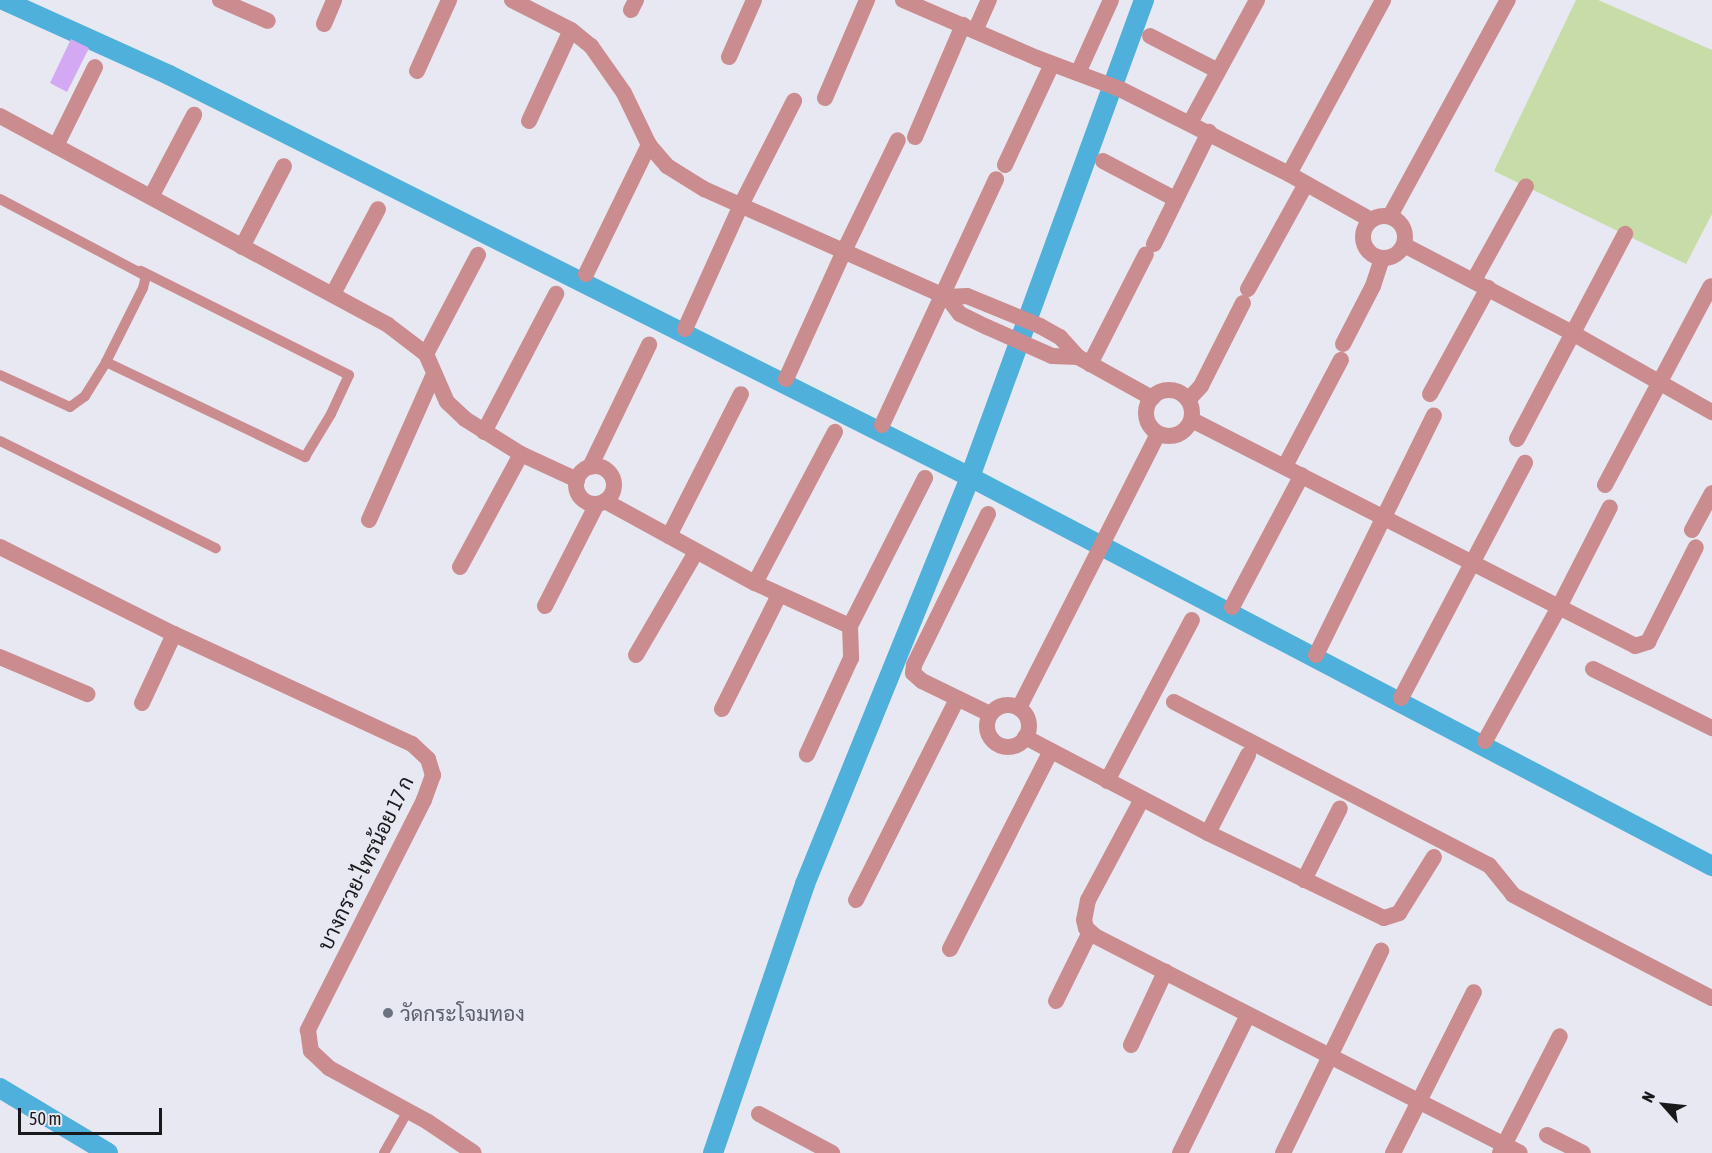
<!DOCTYPE html>
<meta charset="utf-8">
<style>
body{margin:0}
#map{position:relative;width:1712px;height:1153px;overflow:hidden;background:#e7e8f1;font-family:"Asap Condensed",Sarabun,sans-serif}
div>[style]{position:absolute}
.green>*{inset:0;background:#c7dca6}
.canal>*{height:20px;margin:-10px;padding:0 10px;transform-origin:10px;border-radius:10px;background:#4eb0db}
.building>*{inset:0;background:#d2a9f2}
.service>*{height:10px;margin:-5px;padding:0 5px;transform-origin:5px;border-radius:5px;background:#cb8c90}
.minor>*{height:16px;margin:-8px;padding:0 8px;transform-origin:8px;border-radius:8px;background:#cb8c90}
.minor>.ring{margin:-8px;padding:0;box-sizing:content-box;background:none;border:16px solid #cb8c90;border-radius:50%}
.dots>*{width:16px;height:16px;translate:-50% -50%;box-sizing:border-box;border:3px solid #e7e8f1;border-radius:50%}
span{translate:-50% -50%;white-space:nowrap;text-align:center;line-height:1.15;-webkit-text-stroke:5px #e7e8f1;paint-order:stroke}
.street-label{font-size:21px;color:#19191c}
.worship-label{font-size:21px;color:#5b616d}
.left{translate:0 -50%;text-align:left}
.north{position:absolute;left:1634px;top:1075px;width:60px;height:60px;-webkit-text-stroke:4px #e7e8f1;paint-order:stroke;rotate:297deg;font-size:16px;font-weight:700;line-height:24px;text-align:center;color:#19191c}
.north::after{content:'';display:block;margin:auto;width:21px;height:27px;background:#19191c;clip-path:polygon(50% 0,100% 100%,50% 72%,0 100%)}
.scale{position:absolute;left:18px;top:1108px;width:144px;height:27px;box-sizing:border-box;border:3px solid #19191c;border-top:0;padding-left:8px;font-size:18px;line-height:21px;white-space:nowrap;color:#19191c;-webkit-text-stroke:4px #e7e8f1;paint-order:stroke}
</style>
<div id="map">
<div class="green">
<div style="clip-path:polygon(1576px 0,1598px 0,1712px 50px,1712px 214px,1686px 264px,1494px 171px)"></div>
</div>
<div class="canal">
<div style="left:3px;top:0;width:182px;rotate:24.3deg"></div>
<div style="left:169px;top:75px;width:896px;rotate:26.65deg"></div>
<div style="left:970px;top:477px;width:838px;rotate:27.67deg"></div>
<div style="left:0;top:1088px;width:126px;rotate:31deg"></div>
<div style="left:713px;top:1153px;width:284px;rotate:-71.1deg"></div>
<div style="left:805px;top:884px;width:439px;rotate:-67.9deg"></div>
<div style="left:970px;top:477px;width:508px;rotate:-69.96deg"></div>
</div>
<div class="building">
<div style="clip-path:polygon(71px 39px,89px 48px,67px 92px,50px 83px)"></div>
</div>
<div class="service">
<div style="left:0;top:199px;width:165px;rotate:27.8deg"></div>
<div style="left:146px;top:276px;width:12px;rotate:104deg"></div>
<div style="left:143px;top:288px;width:83px;rotate:116.6deg"></div>
<div style="left:0;top:375px;width:77px;rotate:24.6deg"></div>
<div style="left:70px;top:407px;width:19px;rotate:-36deg"></div>
<div style="left:85px;top:396px;width:40px;rotate:-58deg"></div>
<div style="left:106px;top:362px;width:221px;rotate:25.5deg"></div>
<div style="left:305px;top:457px;width:50px;rotate:-58.8deg"></div>
<div style="left:331px;top:414px;width:43px;rotate:-65.2deg"></div>
<div style="left:349px;top:375px;width:233px;rotate:-153.4deg"></div>
<div style="left:0;top:441px;width:241px;rotate:26.4deg"></div>
<div style="left:384px;top:1153px;width:48px;rotate:-60.3deg"></div>
</div>
<div class="minor">
<div style="left:220px;top:0;width:52px;rotate:23.6deg"></div>
<div style="left:512px;top:0;width:66px;rotate:27deg"></div>
<div style="left:571px;top:30px;width:26px;rotate:39deg"></div>
<div style="left:591px;top:46px;width:57px;rotate:54.9deg"></div>
<div style="left:624px;top:93px;width:58px;rotate:64.3deg"></div>
<div style="left:649px;top:145px;width:28px;rotate:49deg"></div>
<div style="left:667px;top:166px;width:44px;rotate:31.9deg"></div>
<div style="left:704px;top:189px;width:266px;rotate:24deg"></div>
<div style="left:947px;top:297px;width:20px;rotate:-3deg"></div>
<div style="left:967px;top:296px;width:79px;rotate:22.3deg"></div>
<div style="left:1040px;top:326px;width:23px;rotate:29deg"></div>
<div style="left:1060px;top:337px;width:27px;rotate:48deg"></div>
<div style="left:1078px;top:357px;width:85px;rotate:29deg"></div>
<div style="left:903px;top:0;width:146px;rotate:23.4deg"></div>
<div style="left:1037px;top:58px;width:89px;rotate:20.5deg"></div>
<div style="left:1120px;top:89px;width:189px;rotate:26.7deg"></div>
<div style="left:1289px;top:174px;width:94px;rotate:29.3deg"></div>
<div style="left:631px;top:10px;width:11px;rotate:-63deg"></div>
<div style="left:324px;top:24px;width:26px;rotate:-67deg"></div>
<div style="left:975px;top:31px;width:34px;rotate:-66deg"></div>
<div style="left:1150px;top:36px;width:76px;rotate:27.2deg"></div>
<div style="left:729px;top:57px;width:62px;rotate:-66.3deg"></div>
<div style="left:417px;top:71px;width:78px;rotate:-65.7deg"></div>
<div style="left:1078px;top:73px;width:80px;rotate:-65.7deg"></div>
<div style="left:825px;top:98px;width:107px;rotate:-66.8deg"></div>
<div style="left:0;top:116px;width:441px;rotate:28.3deg"></div>
<div style="left:388px;top:325px;width:48px;rotate:37.3deg"></div>
<div style="left:426px;top:354px;width:52px;rotate:66.4deg"></div>
<div style="left:447px;top:402px;width:25px;rotate:43deg"></div>
<div style="left:465px;top:419px;width:66px;rotate:32deg"></div>
<div style="left:521px;top:454px;width:62px;rotate:24.9deg"></div>
<div style="left:529px;top:121px;width:100px;rotate:-65.2deg"></div>
<div style="left:1190px;top:123px;width:140px;rotate:-61.4deg"></div>
<div style="left:915px;top:137px;width:122px;rotate:-66.8deg"></div>
<div style="left:56px;top:146px;width:88px;rotate:-63.7deg"></div>
<div style="left:1103px;top:161px;width:81px;rotate:27.8deg"></div>
<div style="left:1005px;top:165px;width:111px;rotate:-65deg"></div>
<div style="left:1289px;top:174px;width:198px;rotate:-61.6deg"></div>
<div style="left:151px;top:197px;width:93px;rotate:-62.3deg"></div>
<div class="ring" style="left:1363px;top:216px;width:26px;height:26px"></div>
<div style="left:1390px;top:216px;width:246px;rotate:-61.4deg"></div>
<div style="left:1154px;top:244px;width:125px;rotate:-63.8deg"></div>
<div style="left:1404px;top:245px;width:192px;rotate:27.6deg"></div>
<div style="left:1574px;top:334px;width:159px;rotate:29.5deg"></div>
<div style="left:242px;top:247px;width:91px;rotate:-62.6deg"></div>
<div style="left:586px;top:274px;width:144px;rotate:-64deg"></div>
<div style="left:1474px;top:280px;width:107px;rotate:-61deg"></div>
<div style="left:1248px;top:289px;width:120px;rotate:-61.1deg"></div>
<div style="left:333px;top:294px;width:96px;rotate:-62.1deg"></div>
<div style="left:947px;top:297px;width:21px;rotate:53deg"></div>
<div style="left:960px;top:314px;width:30px;rotate:26deg"></div>
<div style="left:987px;top:327px;width:71px;rotate:24deg"></div>
<div style="left:1052px;top:356px;width:26px;rotate:2deg"></div>
<div style="left:685px;top:329px;width:136px;rotate:-65.7deg"></div>
<div style="left:741px;top:205px;width:117px;rotate:-63deg"></div>
<div style="left:1343px;top:344px;width:65px;rotate:-62.7deg"></div>
<div style="left:1373px;top:286px;width:28px;rotate:-72deg"></div>
<div style="left:426px;top:354px;width:112px;rotate:-62.3deg"></div>
<div style="left:1090px;top:364px;width:123px;rotate:-63deg"></div>
<div style="left:786px;top:379px;width:141px;rotate:-65.6deg"></div>
<div style="left:844px;top:251px;width:123px;rotate:-64.1deg"></div>
<div class="ring" style="left:1146px;top:390px;width:30px;height:30px"></div>
<div style="left:1430px;top:394px;width:121px;rotate:-61.3deg"></div>
<div style="left:1188px;top:400px;width:19px;rotate:-47deg"></div>
<div style="left:1201px;top:386px;width:93px;rotate:-63.2deg"></div>
<div style="left:1192px;top:420px;width:497px;rotate:27deg"></div>
<div style="left:1635px;top:646px;width:14px;rotate:-17deg"></div>
<div style="left:1648px;top:642px;width:106px;rotate:-63.2deg"></div>
<div style="left:882px;top:425px;width:271px;rotate:-65.1deg"></div>
<div style="left:484px;top:432px;width:156px;rotate:-62.4deg"></div>
<div style="left:1517px;top:439px;width:232px;rotate:-62.2deg"></div>
<div style="left:1285px;top:466px;width:120px;rotate:-62.2deg"></div>
<div class="ring" style="left:576px;top:466px;width:22px;height:22px"></div>
<div style="left:590px;top:467px;width:136px;rotate:-64.2deg"></div>
<div style="left:1605px;top:485px;width:225px;rotate:-62deg"></div>
<div style="left:605px;top:501px;width:171px;rotate:28.7deg"></div>
<div style="left:755px;top:583px;width:104px;rotate:24.4deg"></div>
<div style="left:850px;top:626px;width:32px;rotate:88deg"></div>
<div style="left:851px;top:658px;width:106px;rotate:114.6deg"></div>
<div style="left:988px;top:514px;width:168px;rotate:116.1deg"></div>
<div style="left:914px;top:665px;width:8px;rotate:97deg"></div>
<div style="left:913px;top:673px;width:12px;rotate:42deg"></div>
<div style="left:922px;top:681px;width:76px;rotate:25.9deg"></div>
<div style="left:369px;top:520px;width:160px;rotate:-66deg"></div>
<div style="left:1692px;top:530px;width:42px;rotate:-61.6deg"></div>
<div style="left:669px;top:536px;width:159px;rotate:-63.1deg"></div>
<div style="left:0;top:547px;width:195px;rotate:26.6deg"></div>
<div style="left:174px;top:634px;width:262px;rotate:24.8deg"></div>
<div style="left:412px;top:744px;width:22px;rotate:43deg"></div>
<div style="left:428px;top:759px;width:17px;rotate:73deg"></div>
<div style="left:433px;top:775px;width:27px;rotate:110deg"></div>
<div style="left:424px;top:800px;width:258px;rotate:116.8deg"></div>
<div style="left:308px;top:1030px;width:21px;rotate:82deg"></div>
<div style="left:311px;top:1051px;width:25px;rotate:43deg"></div>
<div style="left:329px;top:1068px;width:113px;rotate:28.6deg"></div>
<div style="left:428px;top:1122px;width:55px;rotate:34deg"></div>
<div style="left:460px;top:567px;width:128px;rotate:-61.6deg"></div>
<div style="left:755px;top:583px;width:171px;rotate:-62.1deg"></div>
<div style="left:545px;top:606px;width:114px;rotate:-63deg"></div>
<div style="left:1232px;top:607px;width:149px;rotate:-62.1deg"></div>
<div style="left:850px;top:626px;width:166px;rotate:-63.1deg"></div>
<div style="left:636px;top:655px;width:119px;rotate:-59.8deg"></div>
<div style="left:1316px;top:655px;width:267px;rotate:-63.8deg"></div>
<div style="left:0;top:657px;width:95px;rotate:23deg"></div>
<div style="left:1593px;top:669px;width:133px;rotate:26.4deg"></div>
<div style="left:1401px;top:698px;width:266px;rotate:-62.2deg"></div>
<div style="left:1174px;top:702px;width:355px;rotate:27.4deg"></div>
<div style="left:1489px;top:865px;width:38px;rotate:51deg"></div>
<div style="left:1513px;top:895px;width:224px;rotate:27.4deg"></div>
<div style="left:142px;top:703px;width:76px;rotate:-65.1deg"></div>
<div class="ring" style="left:987px;top:705px;width:26px;height:26px"></div>
<div style="left:1019px;top:708px;width:307px;rotate:-63.1deg"></div>
<div style="left:722px;top:709px;width:127px;rotate:-63.4deg"></div>
<div style="left:1025px;top:737px;width:207px;rotate:27.7deg"></div>
<div style="left:1208px;top:833px;width:195px;rotate:25.8deg"></div>
<div style="left:1384px;top:918px;width:16px;rotate:-18deg"></div>
<div style="left:1399px;top:913px;width:66px;rotate:-58deg"></div>
<div style="left:1485px;top:741px;width:151px;rotate:-61.1deg"></div>
<div style="left:1558px;top:609px;width:114px;rotate:-63deg"></div>
<div style="left:1107px;top:781px;width:182px;rotate:-62.2deg"></div>
<div style="left:1142px;top:799px;width:115px;rotate:118.1deg"></div>
<div style="left:1088px;top:900px;width:20px;rotate:101deg"></div>
<div style="left:1084px;top:920px;width:8px;rotate:76deg"></div>
<div style="left:1086px;top:928px;width:12px;rotate:42deg"></div>
<div style="left:1095px;top:936px;width:79px;rotate:27.2deg"></div>
<div style="left:1165px;top:972px;width:398px;rotate:27deg"></div>
<div style="left:1208px;top:833px;width:88px;rotate:-62.9deg"></div>
<div style="left:1304px;top:880px;width:80px;rotate:-63.4deg"></div>
<div style="left:856px;top:900px;width:225px;rotate:-63.3deg"></div>
<div style="left:950px;top:949px;width:222px;rotate:-63deg"></div>
<div style="left:1056px;top:1001px;width:77px;rotate:-63.8deg"></div>
<div style="left:1131px;top:1045px;width:81px;rotate:-65deg"></div>
<div style="left:759px;top:1114px;width:83px;rotate:28.1deg"></div>
<div style="left:1547px;top:1135px;width:40px;rotate:26.6deg"></div>
<div style="left:1180px;top:1153px;width:154px;rotate:-63.8deg"></div>
<div style="left:1283px;top:1153px;width:225px;rotate:-64.1deg"></div>
<div style="left:1393px;top:1153px;width:180px;rotate:-63.3deg"></div>
<div style="left:1500px;top:1153px;width:131px;rotate:-62.9deg"></div>
</div>
<div class="dots">
<div style="left:388px;top:1013px;background:#6b7280"></div>
</div>
<div class="street-label">
<span style="left:365px;top:863px;rotate:-64deg">บางกรวย-ไทรน้อย 17 ก</span>
</div>
<div class="worship-label">
<span class="left" style="left:400px;top:1013px">วัดกระโจมทอง</span>
</div>
<div class="north">N</div>
<div class="scale">50 m</div>
</div>
